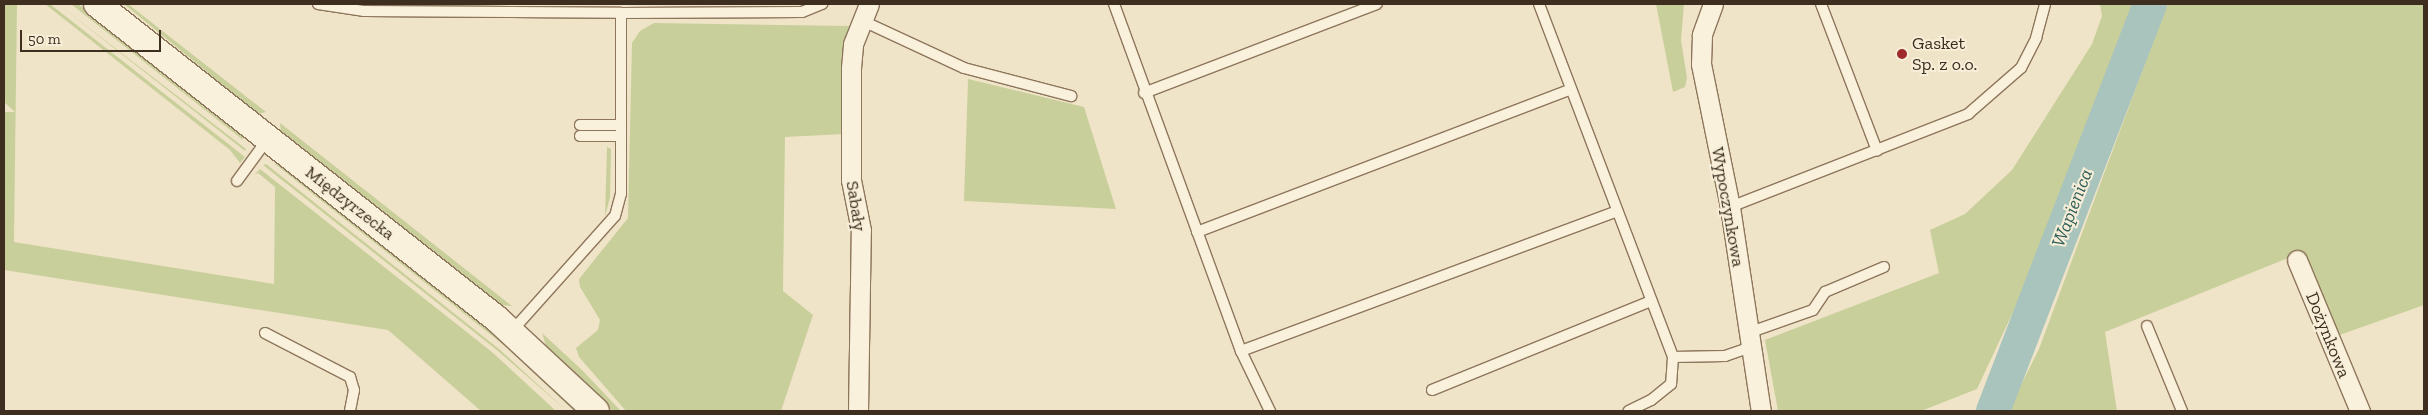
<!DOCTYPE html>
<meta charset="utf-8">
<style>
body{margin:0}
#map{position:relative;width:2428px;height:415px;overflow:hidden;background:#f0e4c8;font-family:"Zilla Slab",serif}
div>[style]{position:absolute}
.green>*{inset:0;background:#c9cf9b}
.river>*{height:34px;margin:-17px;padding:0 17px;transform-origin:17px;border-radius:17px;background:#a9c4bc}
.roads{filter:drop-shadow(1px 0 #8d765c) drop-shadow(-1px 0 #8d765c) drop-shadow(0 1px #8d765c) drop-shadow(0 -1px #8d765c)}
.lane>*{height:10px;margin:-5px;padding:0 5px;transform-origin:5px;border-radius:5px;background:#faf1dc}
.street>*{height:19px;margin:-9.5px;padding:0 9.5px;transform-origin:9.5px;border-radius:9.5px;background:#faf1dc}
.secondary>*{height:26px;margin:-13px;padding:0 13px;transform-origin:13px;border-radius:13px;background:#faf1dc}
.dots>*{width:14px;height:14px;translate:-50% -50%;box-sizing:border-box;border:2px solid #f7eed8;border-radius:50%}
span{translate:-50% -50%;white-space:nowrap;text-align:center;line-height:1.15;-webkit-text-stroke:4px #f7eed8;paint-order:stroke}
.poi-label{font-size:18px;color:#3d2e20}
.left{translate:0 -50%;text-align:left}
.street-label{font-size:18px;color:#3d2e20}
.water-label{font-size:19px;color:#2f5d5a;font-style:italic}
.frame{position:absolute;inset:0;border:5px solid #3d2e20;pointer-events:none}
.scale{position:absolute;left:20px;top:30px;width:141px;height:22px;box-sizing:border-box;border:2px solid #3d2e20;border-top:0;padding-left:6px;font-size:15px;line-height:18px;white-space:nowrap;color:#3d2e20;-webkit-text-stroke:4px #f7eed8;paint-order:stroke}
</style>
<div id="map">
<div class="green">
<div style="clip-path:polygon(4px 4px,17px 4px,14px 242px,274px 284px,275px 187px,258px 173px,254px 175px,260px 169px,492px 352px,556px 411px,481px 411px,388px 330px,4px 270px,4px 112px,15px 112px,4px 102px)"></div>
<div style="clip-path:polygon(45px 4px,50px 4px,245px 157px,240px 163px,230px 150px)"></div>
<div style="clip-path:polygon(58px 4px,246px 149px,245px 151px)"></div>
<div style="clip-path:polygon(71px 4px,78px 4px,242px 132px,243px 140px)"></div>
<div style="clip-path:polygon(124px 4px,128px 4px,266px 112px,258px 114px)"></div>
<div style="clip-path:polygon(1656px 4px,1684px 4px,1681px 40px,1687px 78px,1685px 87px,1673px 92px)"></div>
<div style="clip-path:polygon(2100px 4px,2138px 4px,2066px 199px,1977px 389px,1921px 411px,1778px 411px,1765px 340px,1939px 273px,1930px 230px,1965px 214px,2012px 170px,2092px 44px,2102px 16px)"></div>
<div style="clip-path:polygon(2167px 4px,2424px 4px,2424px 305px,2334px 337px,2298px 254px,2105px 332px,2117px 411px,2008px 411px,2039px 349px)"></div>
<div style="clip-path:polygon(654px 23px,851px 26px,843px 56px,845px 134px,785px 137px,783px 291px,813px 315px,781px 411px,626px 411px,579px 357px,576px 348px,598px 330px,600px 320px,580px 287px,579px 279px,628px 218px,632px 43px,640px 31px)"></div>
<div style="clip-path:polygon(968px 79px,1084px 107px,1116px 209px,964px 201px)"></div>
<div style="clip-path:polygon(280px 123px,512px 306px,500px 305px,281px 133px)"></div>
<div style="clip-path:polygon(607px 147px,611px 149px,610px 197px,605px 217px)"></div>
<div style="clip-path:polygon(266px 164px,499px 349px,567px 411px,498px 351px,263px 165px)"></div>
<div style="clip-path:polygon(275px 164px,282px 164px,506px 341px,580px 411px,574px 411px,505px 346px)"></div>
<div style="clip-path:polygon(542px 333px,582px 370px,621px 411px,613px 411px,546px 346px)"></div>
</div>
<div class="river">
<div style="left:1993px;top:411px;width:436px;rotate:-68.9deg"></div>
</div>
<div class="roads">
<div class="lane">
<div style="left:318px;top:4px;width:47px;rotate:8.7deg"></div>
<div style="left:364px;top:11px;width:257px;rotate:0.4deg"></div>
<div style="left:621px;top:13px;width:181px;rotate:-0.3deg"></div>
<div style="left:802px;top:12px;width:22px;rotate:-22deg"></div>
<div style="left:1114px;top:4px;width:370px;rotate:69.9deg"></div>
<div style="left:1241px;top:351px;width:67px;rotate:64.2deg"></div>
<div style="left:1539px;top:4px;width:378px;rotate:69.2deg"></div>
<div style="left:1673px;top:357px;width:27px;rotate:94deg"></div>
<div style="left:1671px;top:384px;width:26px;rotate:141deg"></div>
<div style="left:1651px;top:400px;width:25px;rotate:154deg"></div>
<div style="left:1821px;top:4px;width:157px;rotate:69.1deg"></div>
<div style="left:865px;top:22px;width:109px;rotate:24.9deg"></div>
<div style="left:964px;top:68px;width:111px;rotate:14.7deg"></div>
<div style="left:1144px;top:93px;width:249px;rotate:-20.9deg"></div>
<div style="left:580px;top:125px;width:41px"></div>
<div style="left:580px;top:136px;width:41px"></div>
<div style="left:237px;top:181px;width:51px;rotate:-53.8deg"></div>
<div style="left:1730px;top:207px;width:256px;rotate:-21.3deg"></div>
<div style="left:1968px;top:114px;width:70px;rotate:-41deg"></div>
<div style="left:2021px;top:68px;width:34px;rotate:-63deg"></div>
<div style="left:2036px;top:38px;width:35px;rotate:-75deg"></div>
<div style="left:1197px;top:232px;width:400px;rotate:-20.9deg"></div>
<div style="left:2147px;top:326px;width:92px;rotate:67.6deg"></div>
<div style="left:512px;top:331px;width:154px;rotate:-48.2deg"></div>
<div style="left:615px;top:216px;width:23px;rotate:-75deg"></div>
<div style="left:621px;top:194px;width:181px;rotate:-90deg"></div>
<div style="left:265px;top:333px;width:96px;rotate:27.4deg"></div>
<div style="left:350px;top:377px;width:14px;rotate:73deg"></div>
<div style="left:354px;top:390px;width:21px;rotate:101deg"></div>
<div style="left:1748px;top:333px;width:69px;rotate:-19.5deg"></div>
<div style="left:1813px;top:310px;width:22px;rotate:-56deg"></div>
<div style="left:1825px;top:292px;width:64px;rotate:-23deg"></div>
<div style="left:1241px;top:351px;width:401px;rotate:-20.4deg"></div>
<div style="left:1673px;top:357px;width:52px;rotate:-1.1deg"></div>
<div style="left:1725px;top:356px;width:28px;rotate:-19deg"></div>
<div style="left:1432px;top:390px;width:236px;rotate:-22.1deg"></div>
</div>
<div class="street">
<div style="left:1713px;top:4px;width:33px;rotate:110deg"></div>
<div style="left:1702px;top:35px;width:29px;rotate:92deg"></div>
<div style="left:1701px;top:64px;width:146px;rotate:78.5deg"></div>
<div style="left:1730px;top:207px;width:206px;rotate:81.4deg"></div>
<div style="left:2297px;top:260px;width:164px;rotate:67.4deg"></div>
<div style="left:858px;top:411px;width:181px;rotate:-89.1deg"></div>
<div style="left:861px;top:230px;width:51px;rotate:-101.3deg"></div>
<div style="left:851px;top:180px;width:112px;rotate:-90deg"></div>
<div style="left:851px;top:68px;width:24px;rotate:-85deg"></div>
<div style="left:853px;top:44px;width:43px;rotate:-68.2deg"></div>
</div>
<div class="secondary">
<div style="left:97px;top:4px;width:509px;rotate:38.22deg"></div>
<div style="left:497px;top:319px;width:135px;rotate:42.9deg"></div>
</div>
</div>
<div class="dots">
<div style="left:1902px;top:54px;background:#9e2a2b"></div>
</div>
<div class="poi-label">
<span class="left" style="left:1912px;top:54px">Gasket<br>Sp. z o.o.</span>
</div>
<div class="street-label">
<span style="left:350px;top:203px;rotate:38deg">Międzyrzecka</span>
<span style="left:856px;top:206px;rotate:81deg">Sabały</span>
<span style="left:1728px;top:207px;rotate:80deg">Wypoczynkowa</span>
<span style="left:2328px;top:335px;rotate:68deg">Dożynkowa</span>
</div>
<div class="water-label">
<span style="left:2072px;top:208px;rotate:-69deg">Wapienica</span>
</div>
<div class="frame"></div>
<div class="scale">50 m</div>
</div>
